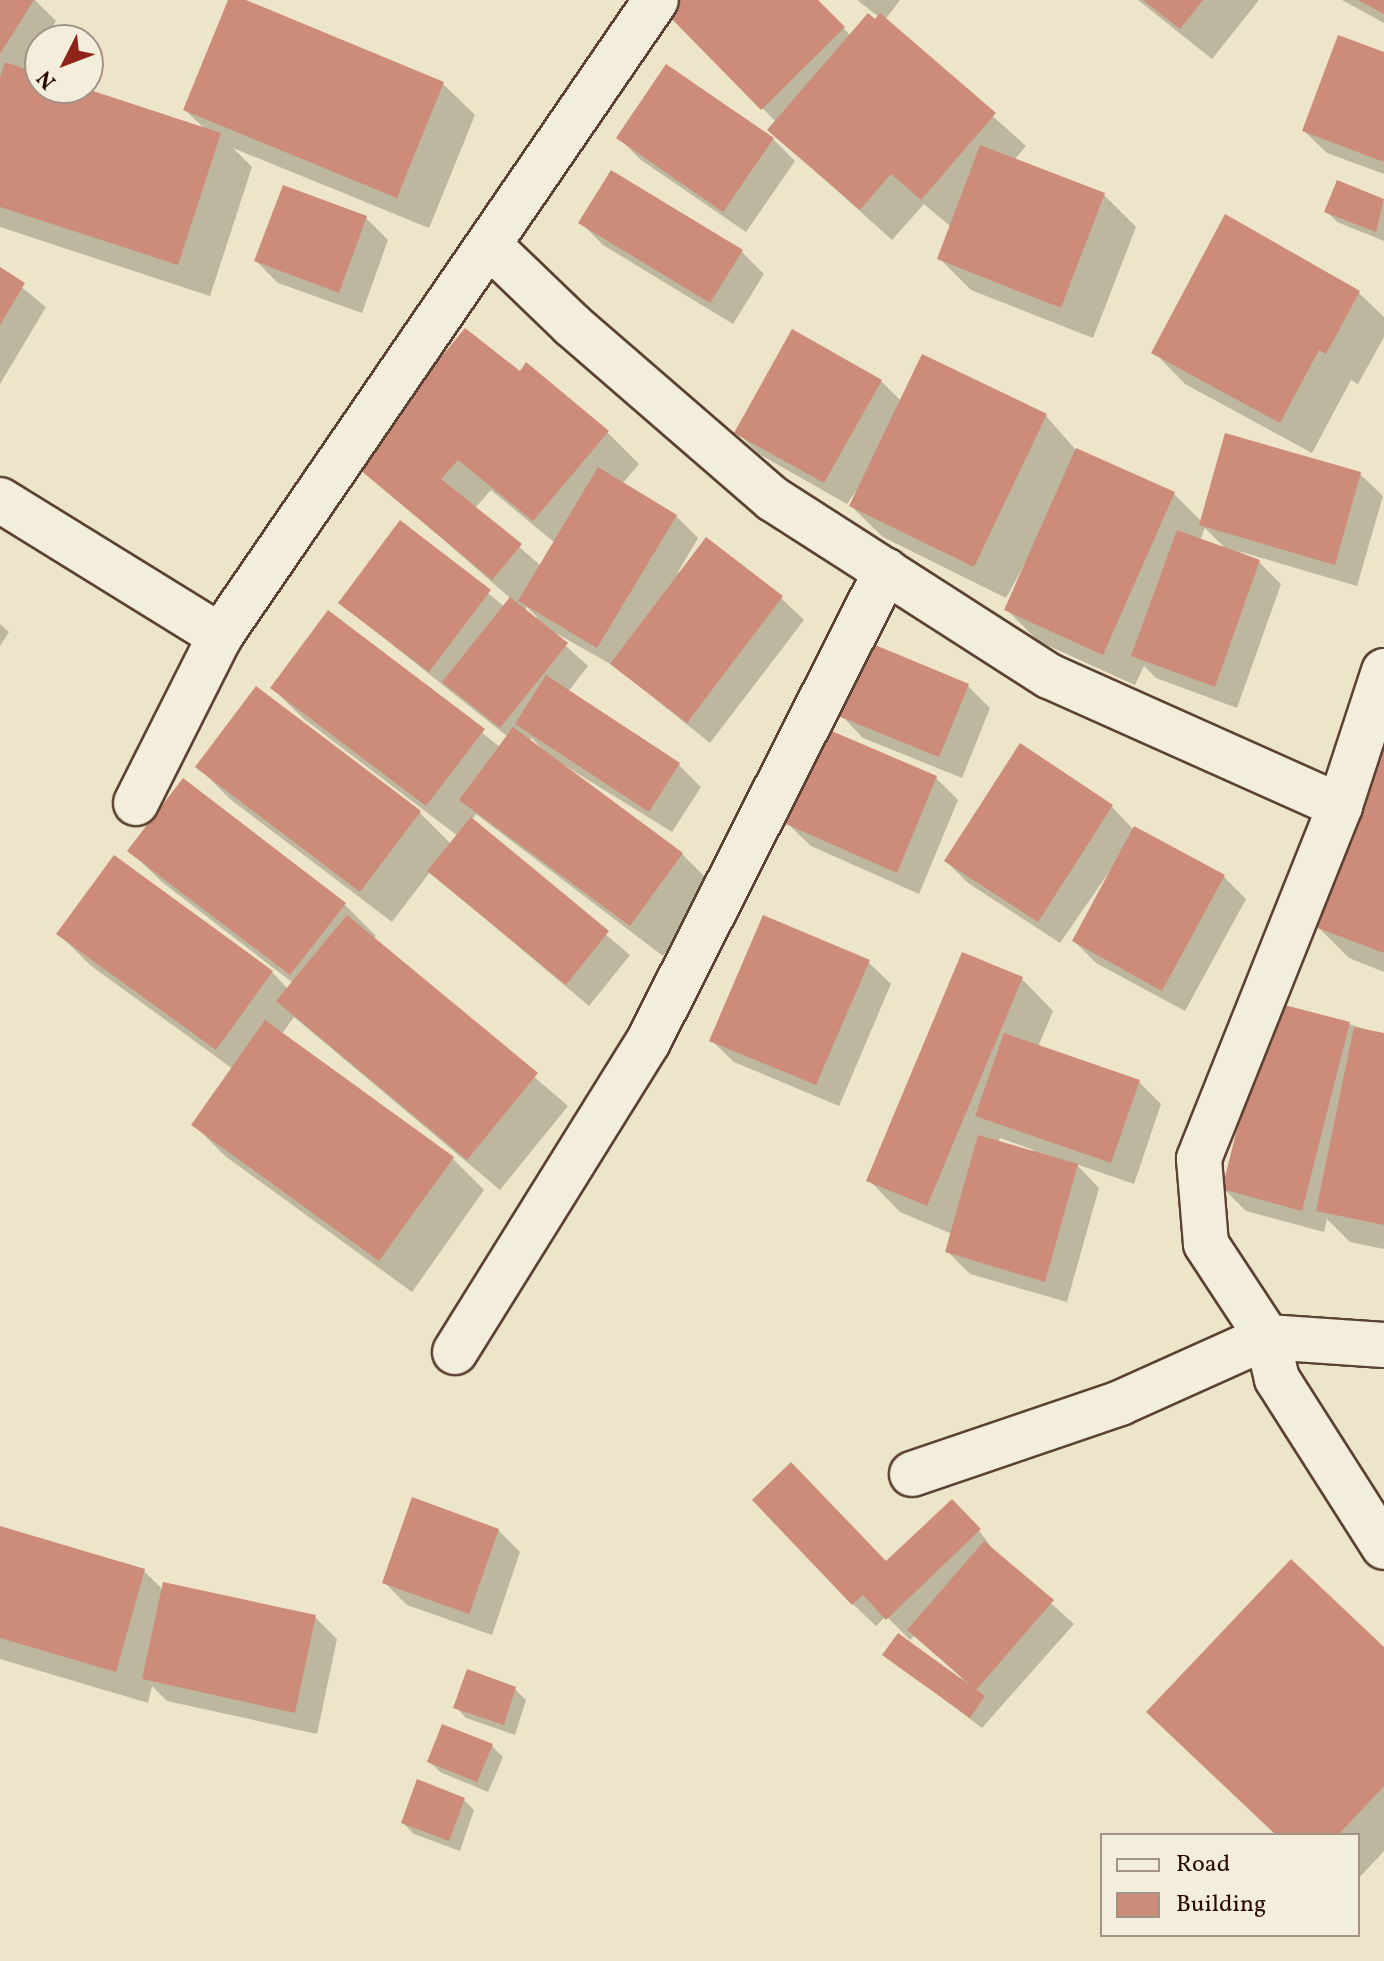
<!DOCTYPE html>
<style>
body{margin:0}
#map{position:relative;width:1384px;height:1961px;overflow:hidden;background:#ede5c9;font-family:Vollkorn,serif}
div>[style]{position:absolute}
.shadow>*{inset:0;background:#0003}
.building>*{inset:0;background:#cd8c7a}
.roads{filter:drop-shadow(2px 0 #5c4232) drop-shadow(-2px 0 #5c4232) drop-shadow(0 2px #5c4232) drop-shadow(0 -2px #5c4232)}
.minor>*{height:44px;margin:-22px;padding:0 22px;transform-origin:22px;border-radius:22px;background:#f3eedc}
span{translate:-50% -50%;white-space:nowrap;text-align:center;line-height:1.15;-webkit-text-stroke:8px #f3eedc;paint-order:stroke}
.legend{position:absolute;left:1100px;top:1833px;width:260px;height:104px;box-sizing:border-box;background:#f3eedc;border:2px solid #a39384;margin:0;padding:10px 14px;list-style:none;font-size:24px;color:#2b0b00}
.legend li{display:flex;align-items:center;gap:16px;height:40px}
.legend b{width:40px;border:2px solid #a39384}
.north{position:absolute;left:24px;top:24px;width:80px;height:80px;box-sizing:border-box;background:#f3eedc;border:2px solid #a39384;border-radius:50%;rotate:228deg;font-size:22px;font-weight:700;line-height:32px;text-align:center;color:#2b0b00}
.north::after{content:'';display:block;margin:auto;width:28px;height:36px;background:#8f2418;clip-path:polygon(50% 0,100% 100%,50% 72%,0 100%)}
</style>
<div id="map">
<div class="shadow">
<div style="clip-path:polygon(0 0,35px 0,56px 21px,25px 71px,40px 76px,40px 88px,77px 88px,206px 130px,185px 110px,230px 0,443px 84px,475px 115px,429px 228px,233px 148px,252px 167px,210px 296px,0 227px)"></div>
<div style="clip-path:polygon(681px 0,816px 0,851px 36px,879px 17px,857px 0,900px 0,885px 20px,1026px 146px,1014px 160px,1104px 195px,1136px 227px,1093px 338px,971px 290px,939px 258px,951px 227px,924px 204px,892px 240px,770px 130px,777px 123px,668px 12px)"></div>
<div style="clip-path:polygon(1138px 0,1259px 0,1212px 59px)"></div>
<div style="clip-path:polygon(1342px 0,1384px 0,1384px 23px)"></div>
<div style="clip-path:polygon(1384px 55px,1384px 174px,1327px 153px,1304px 131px)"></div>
<div style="clip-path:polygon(619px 138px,773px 139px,795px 161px,746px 232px,641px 160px)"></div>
<div style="clip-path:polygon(1338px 183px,1384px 201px,1384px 241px,1337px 222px,1326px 211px)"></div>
<div style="clip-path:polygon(1225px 217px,1359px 293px,1384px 317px,1384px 337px,1358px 384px,1351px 380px,1312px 453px,1185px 384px,1154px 352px)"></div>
<div style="clip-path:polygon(366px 218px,388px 240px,362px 313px,278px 283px,256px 261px)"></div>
<div style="clip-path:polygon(581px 223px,742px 252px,764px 274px,733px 324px,603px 245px)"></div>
<div style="clip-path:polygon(0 270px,46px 307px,0 384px)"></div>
<div style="clip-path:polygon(evenodd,520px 374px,607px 432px,639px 464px,622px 484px,676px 516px,698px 538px,678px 572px,781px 598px,804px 620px,710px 743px,614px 666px,545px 627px,588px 666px,568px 692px,679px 765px,701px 787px,672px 832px,543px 752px,682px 854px,714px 886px,663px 956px,476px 814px,472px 820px,630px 955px,589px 1006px,430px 872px,392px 922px,230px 799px,198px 767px,420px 813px,451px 844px,458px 836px,304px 719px,272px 688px,329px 613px,500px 747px,508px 737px,340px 603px,400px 523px,505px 607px,511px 599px,356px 463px,520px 374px,491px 490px,555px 543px,541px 566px,475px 508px,491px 490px,520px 374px,527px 607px,537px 617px,535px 619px,524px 611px,527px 607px,520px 374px,532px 738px,542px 749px,541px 750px,529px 741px,532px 738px)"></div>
<div style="clip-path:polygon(evenodd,881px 381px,901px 401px,1046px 416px,1076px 450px,1174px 494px,1202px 522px,1360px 474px,1383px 496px,1357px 586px,1238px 551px,1259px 562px,1281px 584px,1237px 708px,1156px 678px,1144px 666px,1135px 685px,1038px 641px,1006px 609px,1033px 549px,1006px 598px,883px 537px,851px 506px,861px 484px,847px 504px,759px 454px,737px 432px,881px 381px,1205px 528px,1227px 550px,1200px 540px,1205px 528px)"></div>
<div style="clip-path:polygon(0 624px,9px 632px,0 646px)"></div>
<div style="clip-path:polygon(968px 686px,990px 708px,962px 778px,863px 738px,841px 715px)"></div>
<div style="clip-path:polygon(1384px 749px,1384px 972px,1349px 958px,1317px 926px)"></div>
<div style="clip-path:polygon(936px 778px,958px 800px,919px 894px,811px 846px,788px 824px)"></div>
<div style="clip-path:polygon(1112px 807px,1134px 830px,1224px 877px,1246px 899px,1185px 1011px,1096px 963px,1074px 941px,1120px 856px,1060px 943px,968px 883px,946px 861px)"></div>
<div style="clip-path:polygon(130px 851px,344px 904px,376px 936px,373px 939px,568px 1106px,500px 1190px,294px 1017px,281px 1035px,452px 1158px,484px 1190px,412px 1292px,225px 1156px,194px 1125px,233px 1069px,90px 965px,59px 934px,272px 972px,288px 989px,293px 983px,162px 882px)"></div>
<div style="clip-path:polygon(868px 962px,891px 984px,839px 1106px,734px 1062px,711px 1040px)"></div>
<div style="clip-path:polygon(evenodd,1022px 979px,1053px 1011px,1038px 1047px,1139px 1082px,1161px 1104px,1134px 1184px,1076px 1164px,1099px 1188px,1067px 1302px,970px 1274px,948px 1252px,952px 1234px,900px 1212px,869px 1180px,1022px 979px,1000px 1138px,1034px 1150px,1033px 1153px,998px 1143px,1000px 1138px)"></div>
<div style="clip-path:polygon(1349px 1024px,1384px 1035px,1384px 1249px,1350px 1242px,1327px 1219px,1324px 1232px,1246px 1211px,1224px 1189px)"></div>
<div style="clip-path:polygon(974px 1524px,998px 1556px,1074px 1624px,982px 1728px,885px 1655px,963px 1679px,915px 1635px,910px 1640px,886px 1616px,876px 1626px,853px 1604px,886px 1563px)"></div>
<div style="clip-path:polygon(0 1528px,144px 1571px,163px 1590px,315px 1617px,337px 1639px,317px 1734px,167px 1701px,152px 1686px,148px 1703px,0 1659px)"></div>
<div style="clip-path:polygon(498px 1530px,520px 1552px,492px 1635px,407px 1605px,385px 1583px)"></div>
<div style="clip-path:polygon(1384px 1650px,1384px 1851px,1358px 1879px,1358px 1835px,1277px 1835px)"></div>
<div style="clip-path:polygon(515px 1689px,526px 1700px,515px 1735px,466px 1718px,456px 1707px)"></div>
<div style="clip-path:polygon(492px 1746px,503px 1757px,488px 1792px,440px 1772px,429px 1761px)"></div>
<div style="clip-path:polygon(463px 1799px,474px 1810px,460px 1851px,414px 1834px,403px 1823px)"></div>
</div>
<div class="building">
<div style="clip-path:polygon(0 0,34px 0,0 54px)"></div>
<div style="clip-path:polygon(228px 0,246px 0,444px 82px,397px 198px,183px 110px)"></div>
<div style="clip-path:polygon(678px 0,818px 0,845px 27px,761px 110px,665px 12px)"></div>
<div style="clip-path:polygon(1143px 0,1203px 0,1180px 29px)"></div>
<div style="clip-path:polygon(1358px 0,1384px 0,1384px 14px)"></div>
<div style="clip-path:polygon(868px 13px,875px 19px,880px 13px,996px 113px,921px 200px,891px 174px,860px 210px,767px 130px)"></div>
<div style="clip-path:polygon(1338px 35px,1384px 52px,1384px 162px,1302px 131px)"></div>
<div style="clip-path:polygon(5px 62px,40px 74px,40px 88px,84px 88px,221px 133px,178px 265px,0 207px,0 77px)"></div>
<div style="clip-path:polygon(666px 64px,774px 138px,723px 212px,616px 138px)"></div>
<div style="clip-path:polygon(980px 145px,1105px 193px,1061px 308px,937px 259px)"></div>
<div style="clip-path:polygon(611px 170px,743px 250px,710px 303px,578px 223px)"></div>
<div style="clip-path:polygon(1337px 180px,1384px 199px,1376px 232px,1324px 212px)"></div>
<div style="clip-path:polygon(283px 185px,367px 216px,339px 293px,254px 261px)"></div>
<div style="clip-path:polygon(1225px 214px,1360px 291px,1326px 354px,1319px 350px,1280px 423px,1151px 353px)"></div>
<div style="clip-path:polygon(0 267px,25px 283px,0 325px)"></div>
<div style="clip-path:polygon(465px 328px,520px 371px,526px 362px,609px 431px,533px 521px,458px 460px,441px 479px,522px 544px,492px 580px,353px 464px)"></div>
<div style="clip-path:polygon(792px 329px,882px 380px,824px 483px,734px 433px)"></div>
<div style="clip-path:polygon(922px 354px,1047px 414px,974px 567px,849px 506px)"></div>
<div style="clip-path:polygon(1225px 433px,1361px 472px,1335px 565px,1199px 525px)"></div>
<div style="clip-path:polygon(1076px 448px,1175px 492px,1103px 655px,1004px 610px)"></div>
<div style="clip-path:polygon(598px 467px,677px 515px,597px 648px,518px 601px)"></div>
<div style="clip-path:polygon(400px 520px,491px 590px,429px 672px,338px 603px)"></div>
<div style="clip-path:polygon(1177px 530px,1260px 560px,1215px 687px,1131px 656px)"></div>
<div style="clip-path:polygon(706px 537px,783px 596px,687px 723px,610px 664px)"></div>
<div style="clip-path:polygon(510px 597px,568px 643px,500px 728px,442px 682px)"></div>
<div style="clip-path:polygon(328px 610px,485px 729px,426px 806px,270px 688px)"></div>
<div style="clip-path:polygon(868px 642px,969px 684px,939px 757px,838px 716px)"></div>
<div style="clip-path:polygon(546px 675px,680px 763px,649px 812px,515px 724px)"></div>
<div style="clip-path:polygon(256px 686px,421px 811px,360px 892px,195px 767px)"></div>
<div style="clip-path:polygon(513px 727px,683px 853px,630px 926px,459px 800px)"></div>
<div style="clip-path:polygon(827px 729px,937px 776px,897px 873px,786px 824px)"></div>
<div style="clip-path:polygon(1020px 743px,1113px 805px,1038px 922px,944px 861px)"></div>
<div style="clip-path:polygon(1384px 744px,1384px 953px,1315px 927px)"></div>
<div style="clip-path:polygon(183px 778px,346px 903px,290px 975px,127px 851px)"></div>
<div style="clip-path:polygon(471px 817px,609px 931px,566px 985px,427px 871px)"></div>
<div style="clip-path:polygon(1134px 826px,1225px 875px,1162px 991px,1072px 941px)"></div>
<div style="clip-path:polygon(114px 855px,273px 971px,216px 1050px,56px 934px)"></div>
<div style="clip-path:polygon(347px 915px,538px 1073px,467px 1160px,276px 1001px)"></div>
<div style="clip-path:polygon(763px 915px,870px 960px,816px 1085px,709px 1041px)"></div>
<div style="clip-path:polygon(962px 952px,1023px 977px,927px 1206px,866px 1181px)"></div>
<div style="clip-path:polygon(1269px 1001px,1350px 1022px,1302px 1211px,1222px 1189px)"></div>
<div style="clip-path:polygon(265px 1020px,454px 1157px,379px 1261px,191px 1125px)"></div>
<div style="clip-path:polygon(1354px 1027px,1384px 1033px,1384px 1225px,1316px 1211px)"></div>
<div style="clip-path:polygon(1004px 1033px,1140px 1080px,1111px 1163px,975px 1116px)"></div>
<div style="clip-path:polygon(978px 1135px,1078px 1164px,1045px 1282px,945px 1252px)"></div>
<div style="clip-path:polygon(791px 1462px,886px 1561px,952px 1499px,981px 1529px,886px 1620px,863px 1595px,852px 1605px,752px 1500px)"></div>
<div style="clip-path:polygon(412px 1497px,499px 1529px,469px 1614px,382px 1583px)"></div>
<div style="clip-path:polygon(0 1526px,145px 1569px,116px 1672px,0 1638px)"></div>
<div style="clip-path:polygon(984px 1541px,1054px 1600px,976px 1690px,907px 1630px)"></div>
<div style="clip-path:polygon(1291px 1559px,1384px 1647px,1384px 1786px,1338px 1835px,1276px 1835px,1146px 1712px)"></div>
<div style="clip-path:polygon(163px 1582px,316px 1615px,295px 1713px,142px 1679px)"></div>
<div style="clip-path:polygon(898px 1633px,985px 1696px,970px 1718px,882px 1655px)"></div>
<div style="clip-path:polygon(467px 1669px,516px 1687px,504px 1725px,453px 1708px)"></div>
<div style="clip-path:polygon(442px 1724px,493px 1744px,477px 1782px,427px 1762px)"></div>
<div style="clip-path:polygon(417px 1779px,465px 1798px,449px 1841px,401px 1823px)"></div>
</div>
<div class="roads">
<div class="minor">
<div style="left:490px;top:246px;width:114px;rotate:43.9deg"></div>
<div style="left:572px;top:325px;width:266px;rotate:40.9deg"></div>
<div style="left:773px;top:499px;width:328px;rotate:32.7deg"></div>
<div style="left:1049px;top:676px;width:319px;rotate:24.1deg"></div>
<div style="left:0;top:500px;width:259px;rotate:31.7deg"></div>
<div style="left:1384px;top:671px;width:142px;rotate:108.1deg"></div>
<div style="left:1340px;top:806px;width:380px;rotate:111.8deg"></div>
<div style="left:1199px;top:1159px;width:85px;rotate:85.3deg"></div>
<div style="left:1206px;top:1244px;width:111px;rotate:56.7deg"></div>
<div style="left:1267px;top:1337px;width:43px;rotate:76.6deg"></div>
<div style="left:1277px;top:1379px;width:199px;rotate:57.5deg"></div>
<div style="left:136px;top:803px;width:187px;rotate:-63.3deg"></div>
<div style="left:220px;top:636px;width:771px;rotate:-55.57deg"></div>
<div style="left:455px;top:1352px;width:365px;rotate:-58.1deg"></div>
<div style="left:648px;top:1042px;width:528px;rotate:-63.19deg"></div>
<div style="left:912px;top:1474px;width:220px;rotate:-18.8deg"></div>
<div style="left:1120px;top:1403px;width:161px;rotate:-24.2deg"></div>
<div style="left:1267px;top:1337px;width:117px;rotate:3.9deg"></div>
</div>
</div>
<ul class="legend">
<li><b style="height:10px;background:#f3eedc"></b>Road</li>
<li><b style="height:22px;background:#cd8c7a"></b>Building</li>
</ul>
<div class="north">N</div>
</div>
